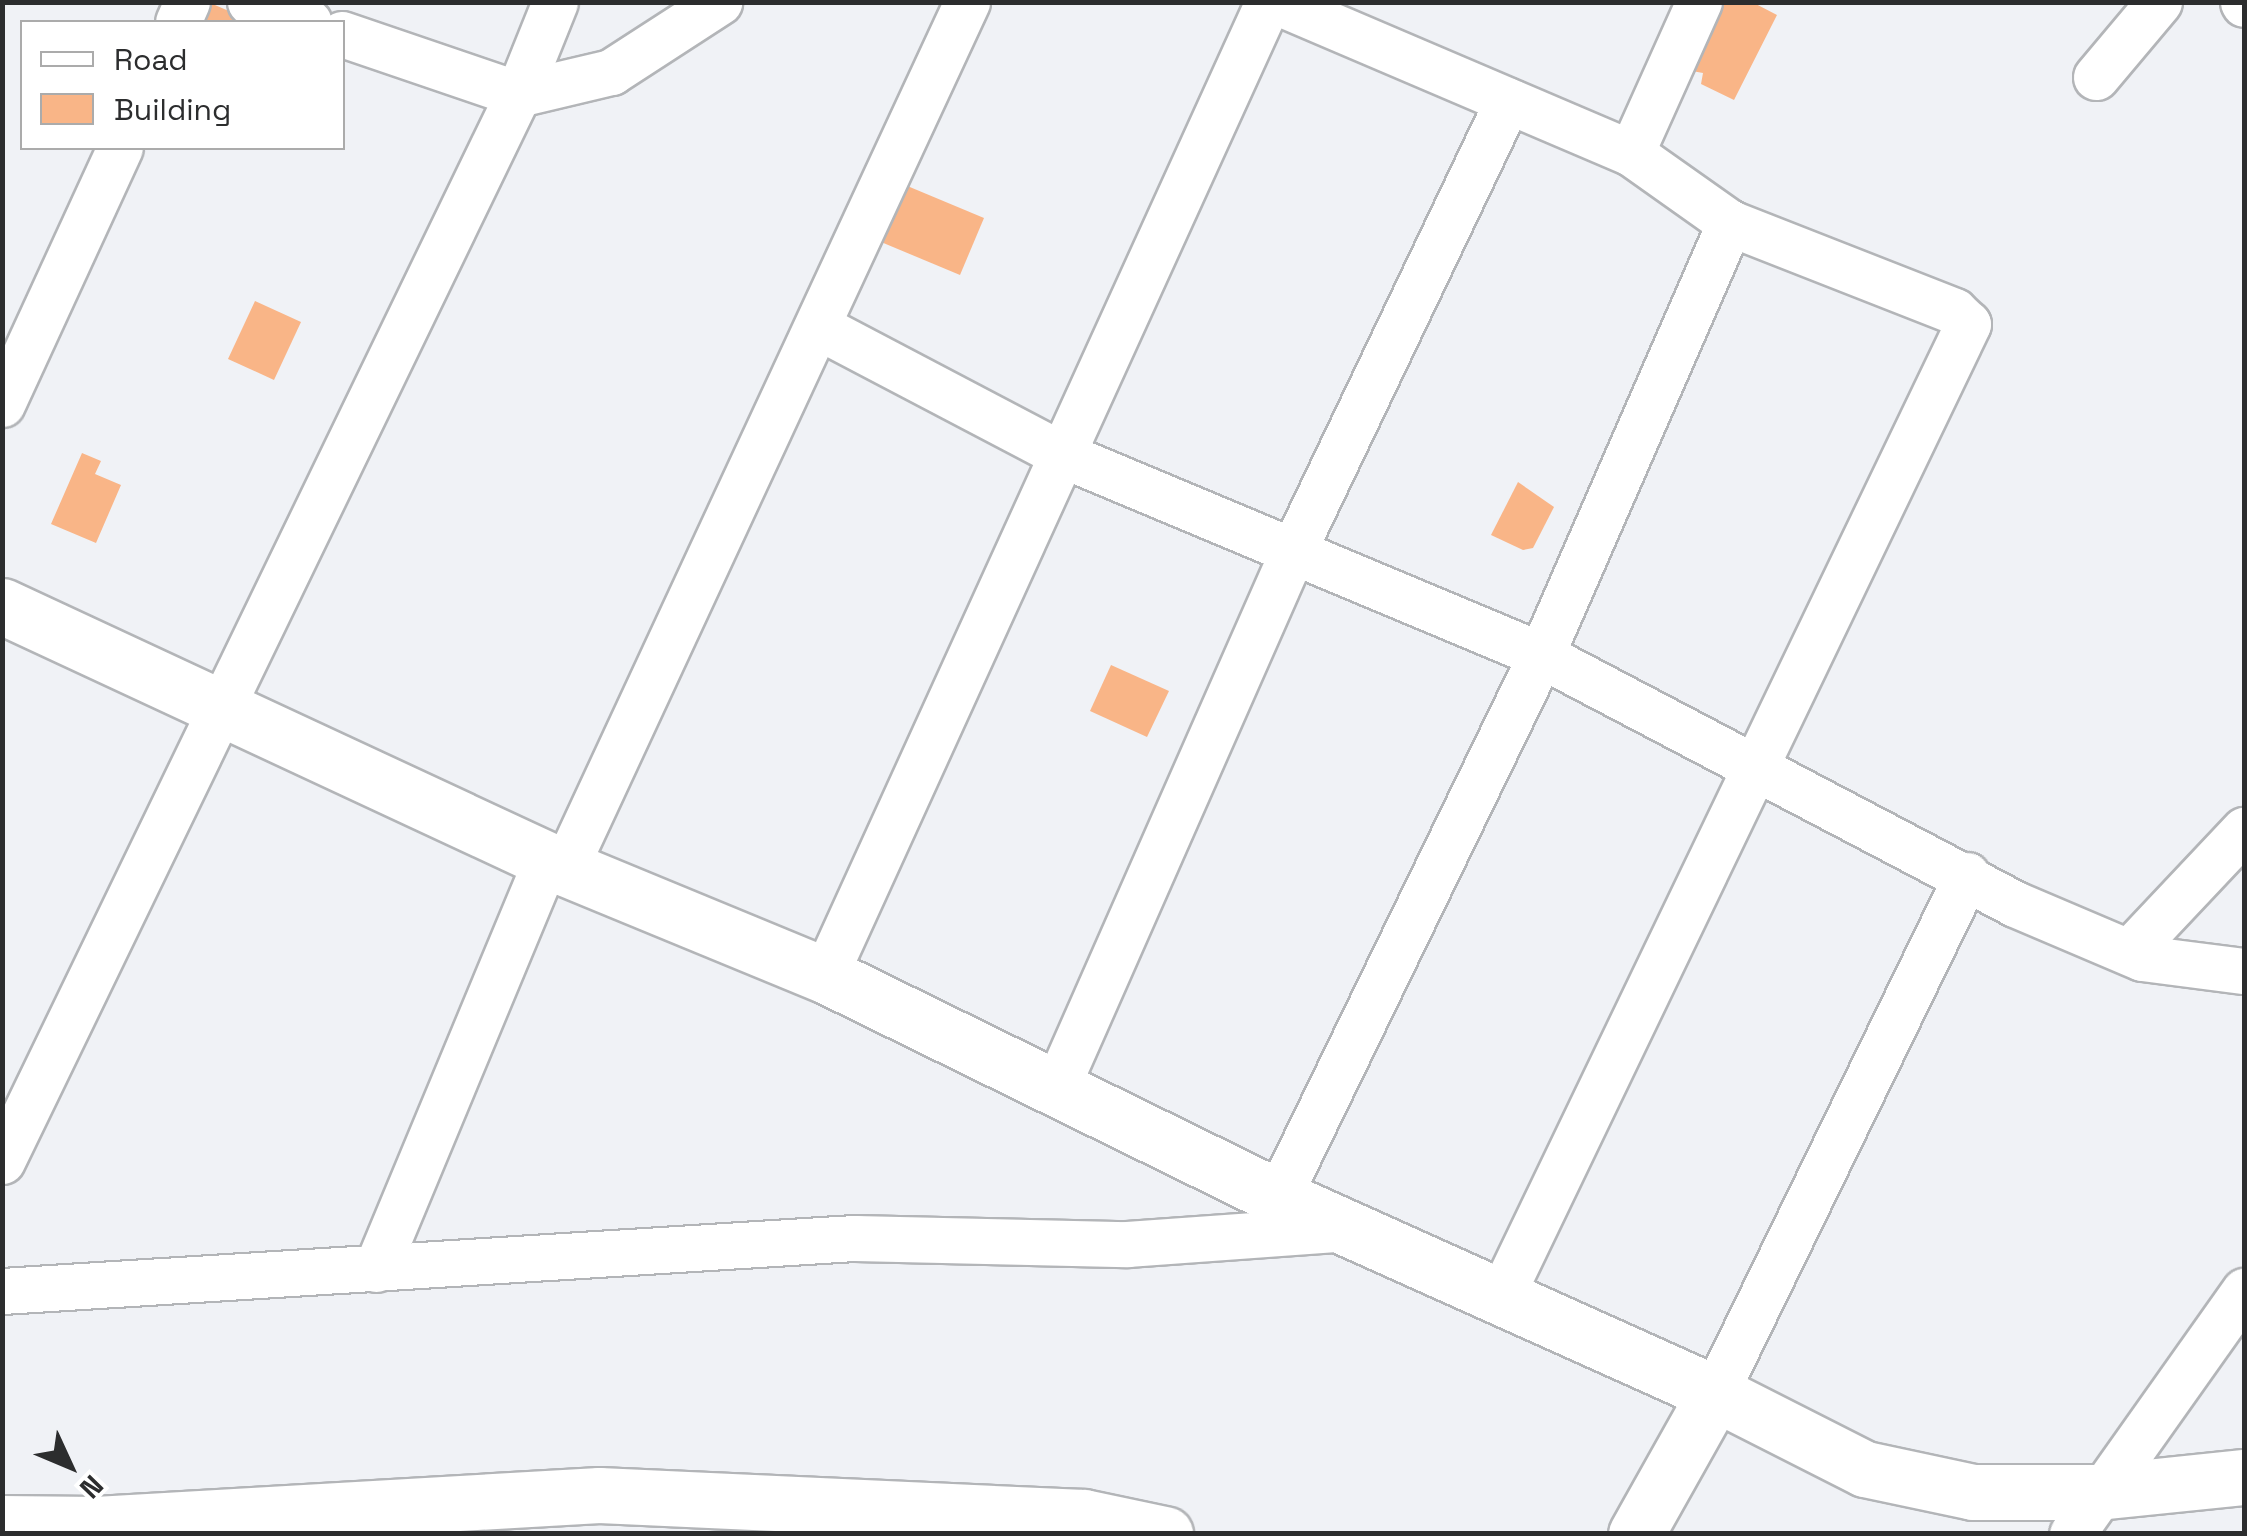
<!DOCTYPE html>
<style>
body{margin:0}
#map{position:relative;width:2247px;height:1536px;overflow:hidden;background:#f0f2f6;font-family:"Space Grotesk",sans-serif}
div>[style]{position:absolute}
.building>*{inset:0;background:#f9b587}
.roads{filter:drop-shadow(2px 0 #b3b5b8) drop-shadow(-2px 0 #b3b5b8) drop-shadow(0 2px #b3b5b8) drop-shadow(0 -2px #b3b5b8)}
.minor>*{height:45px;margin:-22.5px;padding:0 22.5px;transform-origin:22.5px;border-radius:22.5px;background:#fff}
.tertiary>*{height:55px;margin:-27.5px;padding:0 27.5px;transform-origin:27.5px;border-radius:27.5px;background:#fff}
span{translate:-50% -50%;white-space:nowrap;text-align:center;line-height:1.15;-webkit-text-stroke:8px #fff;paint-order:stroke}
.frame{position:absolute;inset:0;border:5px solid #2c2d2e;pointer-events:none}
.legend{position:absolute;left:20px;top:20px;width:325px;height:130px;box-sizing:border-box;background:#fff;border:2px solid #ababab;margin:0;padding:12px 18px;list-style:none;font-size:30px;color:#2c2d2e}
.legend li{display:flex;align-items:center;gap:20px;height:50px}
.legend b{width:50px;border:2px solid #ababab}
.north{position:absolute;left:20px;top:1416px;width:100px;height:100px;-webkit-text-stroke:8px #fff;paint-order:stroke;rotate:134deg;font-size:28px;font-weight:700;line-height:40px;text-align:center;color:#2c2d2e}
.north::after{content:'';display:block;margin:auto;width:35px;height:45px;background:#2c2d2e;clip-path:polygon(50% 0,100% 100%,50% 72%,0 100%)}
</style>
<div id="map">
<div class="building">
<div style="clip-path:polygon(208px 2px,245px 18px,243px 22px,195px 22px)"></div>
<div style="clip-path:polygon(1714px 2px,1752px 2px,1777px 15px,1734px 100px,1701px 84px,1703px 73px,1681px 69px)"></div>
<div style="clip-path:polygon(905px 185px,984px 218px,960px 275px,881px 242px)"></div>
<div style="clip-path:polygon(255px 301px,301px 322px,274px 380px,228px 359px)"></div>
<div style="clip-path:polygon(82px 453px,101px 461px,95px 474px,121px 485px,96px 543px,51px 524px)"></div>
<div style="clip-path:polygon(1518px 482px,1554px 507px,1533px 548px,1523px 550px,1491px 535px)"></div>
<div style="clip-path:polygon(1111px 665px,1169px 691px,1147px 737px,1090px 711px)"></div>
</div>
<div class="roads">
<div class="minor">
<div style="left:250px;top:2px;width:62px;rotate:18.7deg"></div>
<div style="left:1277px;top:2px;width:385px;rotate:23.1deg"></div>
<div style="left:1631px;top:153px;width:121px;rotate:35.3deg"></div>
<div style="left:1730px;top:223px;width:241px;rotate:21.4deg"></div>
<div style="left:1954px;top:311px;width:19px;rotate:43deg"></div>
<div style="left:1968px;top:324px;width:1078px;rotate:115.66deg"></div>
<div style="left:2243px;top:2px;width:2px;rotate:63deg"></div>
<div style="left:178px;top:22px;width:22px;rotate:-66deg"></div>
<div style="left:342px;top:34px;width:186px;rotate:18.8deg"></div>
<div style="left:518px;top:94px;width:96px;rotate:-13.3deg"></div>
<div style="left:611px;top:72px;width:129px;rotate:-32.9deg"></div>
<div style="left:2096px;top:77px;width:98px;rotate:-50deg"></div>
<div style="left:1631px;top:153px;width:166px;rotate:-65.8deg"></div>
<div style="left:819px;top:327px;width:273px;rotate:27.7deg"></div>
<div style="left:1061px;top:454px;width:520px;rotate:22.72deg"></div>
<div style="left:1541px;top:655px;width:535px;rotate:27.71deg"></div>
<div style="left:2015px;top:904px;width:138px;rotate:23deg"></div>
<div style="left:2142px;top:958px;width:103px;rotate:7.3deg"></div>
<div style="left:2px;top:404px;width:282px;rotate:-65.3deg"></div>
<div style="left:565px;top:868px;width:955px;rotate:-65.1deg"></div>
<div style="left:2129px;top:952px;width:168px;rotate:-46.7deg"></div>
<div style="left:825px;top:975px;width:1069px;rotate:-65.52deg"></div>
<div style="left:1057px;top:1086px;width:585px;rotate:-66.2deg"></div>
<div style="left:1293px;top:551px;width:499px;rotate:-64.5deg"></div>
<div style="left:2px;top:1161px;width:1185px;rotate:-64.19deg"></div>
<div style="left:518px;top:94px;width:99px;rotate:-68.1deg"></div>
<div style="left:1278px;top:1197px;width:602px;rotate:-64.12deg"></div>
<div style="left:1541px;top:655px;width:472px;rotate:-66.4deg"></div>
<div style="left:376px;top:1269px;width:444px;rotate:-67.4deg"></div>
<div style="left:2px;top:1291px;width:855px;rotate:-3.56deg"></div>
<div style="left:855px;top:1238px;width:272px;rotate:1.3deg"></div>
<div style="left:1127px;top:1244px;width:223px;rotate:-4.1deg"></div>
<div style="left:1715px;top:1393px;width:576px;rotate:-64.06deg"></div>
<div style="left:2072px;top:1534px;width:298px;rotate:-54.7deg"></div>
</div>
<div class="tertiary">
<div style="left:2px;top:606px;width:621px;rotate:24.96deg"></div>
<div style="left:565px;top:868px;width:281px;rotate:22.4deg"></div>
<div style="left:825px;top:975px;width:504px;rotate:26.11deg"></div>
<div style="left:1278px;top:1197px;width:479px;rotate:24.2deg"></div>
<div style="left:1715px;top:1393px;width:168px;rotate:26.9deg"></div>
<div style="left:1865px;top:1469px;width:110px;rotate:12deg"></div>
<div style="left:1973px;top:1492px;width:125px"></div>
<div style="left:2098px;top:1492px;width:147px;rotate:-5.9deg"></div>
<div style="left:2px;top:1523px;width:94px;rotate:0.6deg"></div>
<div style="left:96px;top:1524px;width:504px;rotate:-3.3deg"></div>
<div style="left:599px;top:1495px;width:485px;rotate:2.6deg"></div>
<div style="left:1084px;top:1517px;width:83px;rotate:11.9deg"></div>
<div style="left:1636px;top:1534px;width:162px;rotate:-60.7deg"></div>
</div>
</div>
<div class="frame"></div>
<ul class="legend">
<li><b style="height:12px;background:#fff"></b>Road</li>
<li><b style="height:28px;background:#f9b587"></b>Building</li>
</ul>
<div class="north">N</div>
</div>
